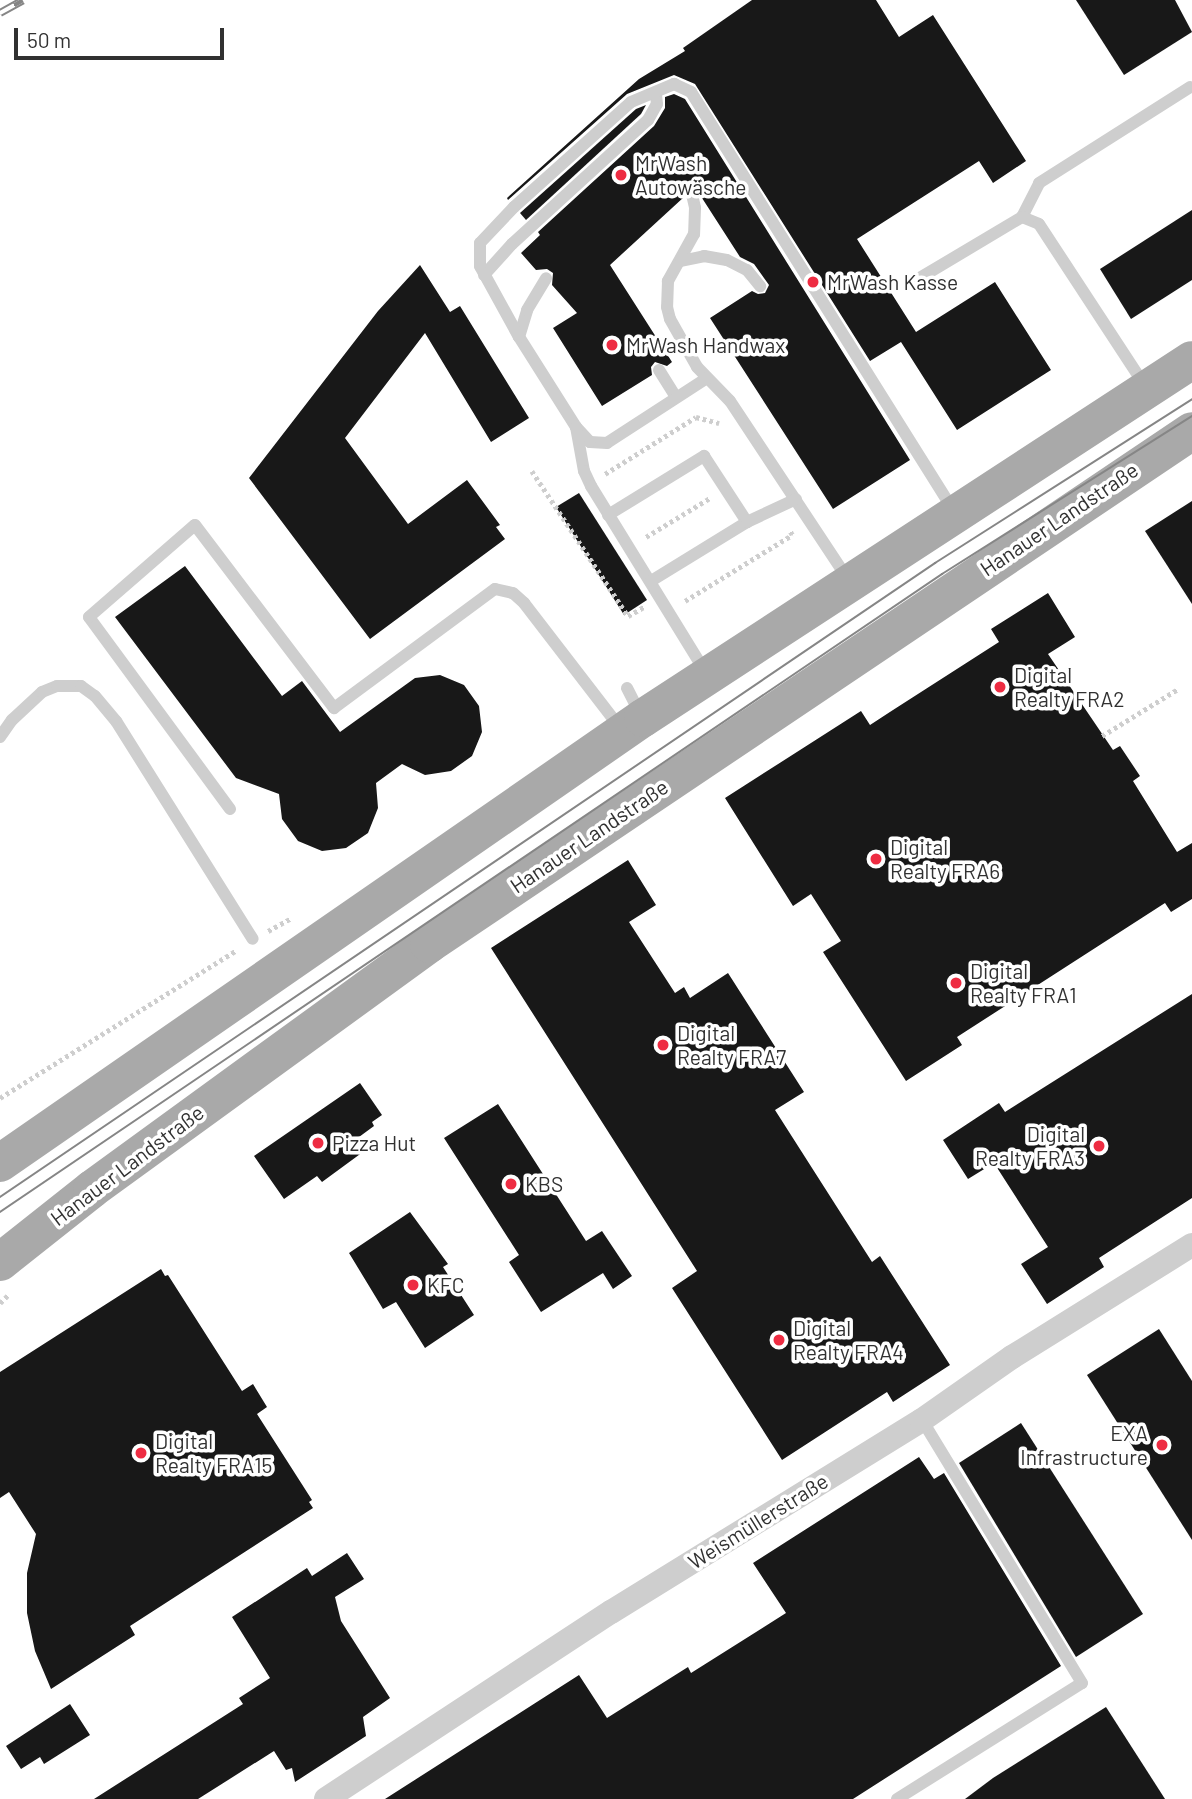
<!DOCTYPE html>
<meta charset="utf-8">
<style>
body{margin:0}
#map{position:relative;width:1192px;height:1799px;overflow:hidden;background:#fff;font-family:Barlow,sans-serif}
div>[style]{position:absolute}
.building>*{inset:0;background:#181818}
.path>*{height:4.5px;margin-top:-2.25px;transform-origin:0;background:repeating-linear-gradient(90deg,#cecece 0 3.5px,transparent 0 7px)}
.service>*{height:12px;margin:-6px;padding:0 6px;transform-origin:6px;border-radius:6px;background:#cecece}
.minor>*{height:24px;margin:-12px;padding:0 12px;transform-origin:12px;border-radius:12px;background:#cecece}
.primary>*{height:38px;margin:-19px;padding:0 19px;transform-origin:19px;border-radius:19px;background:#a9a9a9}
.tram>*{height:2px;margin:-1px;padding:0 1px;transform-origin:1px;border-radius:1px;background:#868686}
.rail>*{height:8px;margin-top:-4px;transform-origin:0;background:repeating-linear-gradient(90deg,#fff 0 16px,#868686 0 32px);box-sizing:border-box;border-block:2px solid #868686}
.dots>*{width:19px;height:19px;translate:-50% -50%;box-sizing:border-box;border:4px solid #fff;border-radius:50%}
span{translate:-50% -50%;white-space:nowrap;text-align:center;line-height:1.15;-webkit-text-stroke:7px #fff;paint-order:stroke}
.poi-label{font-size:21px;color:#313131}
.left{translate:0 -50%;text-align:left}
.right{translate:-100% -50%;text-align:right}
.street-label{font-size:21px;color:#313131}
.scale{position:absolute;left:14px;top:28px;width:210px;height:32px;box-sizing:border-box;border:4px solid #313131;border-top:0;padding-left:9px;font-size:21px;line-height:24px;white-space:nowrap;color:#313131;-webkit-text-stroke:5px #fff;paint-order:stroke}
</style>
<div id="map">
<div class="building">
<div style="clip-path:polygon(752px 0,876px 0,899px 37px,933px 15px,1026px 161px,993px 183px,979px 161px,857px 239px,916px 332px,995px 282px,1051px 370px,957px 430px,901px 342px,870px 361px,695px 84px,674px 75px,627px 94px,508px 200px,507px 198px,639px 79px,685px 51px,683px 48px)"></div>
<div style="clip-path:polygon(1076px 0,1175px 0,1192px 32px,1124px 75px)"></div>
<div style="clip-path:polygon(674px 94px,685px 99px,910px 460px,833px 509px,710px 318px,752px 291px,758px 294px,765px 293px,769px 285px,754px 264px,740px 257px,702px 198px,697px 184px,686px 183px,684px 197px,610px 265px,672px 362px,667px 366px,655px 362px,651px 367px,652px 375px,602px 406px,553px 328px,577px 313px,552px 285px,553px 273px,547px 269px,536px 270px,521px 253px,540px 235px,538px 232px,654px 126px,665px 108px,665px 97px)"></div>
<div style="clip-path:polygon(646px 105px,641px 114px,526px 220px,520px 213px,636px 109px)"></div>
<div style="clip-path:polygon(1192px 210px,1192px 280px,1131px 319px,1100px 269px)"></div>
<div style="clip-path:polygon(420px 265px,450px 312px,460px 306px,529px 418px,491px 442px,425px 333px,345px 438px,408px 524px,467px 480px,500px 525px,496px 527px,505px 539px,370px 639px,249px 478px,378px 311px)"></div>
<div style="clip-path:polygon(579px 493px,647px 600px,624px 615px,556px 507px)"></div>
<div style="clip-path:polygon(1192px 501px,1192px 604px,1145px 531px)"></div>
<div style="clip-path:polygon(185px 566px,282px 696px,302px 681px,340px 732px,415px 678px,440px 675px,464px 685px,479px 706px,482px 732px,472px 756px,451px 771px,425px 775px,402px 764px,376px 783px,378px 808px,368px 833px,346px 848px,322px 851px,298px 841px,282px 819px,279px 794px,236px 778px,115px 617px)"></div>
<div style="clip-path:polygon(1048px 593px,1075px 637px,1048px 654px,1113px 750px,1120px 746px,1140px 776px,1133px 781px,1177px 852px,1192px 843px,1192px 899px,1171px 912px,1165px 903px,957px 1037px,962px 1045px,906px 1081px,823px 952px,841px 941px,811px 894px,793px 906px,725px 798px,861px 711px,870px 725px,893px 710px,999px 642px,991px 629px)"></div>
<div style="clip-path:polygon(628px 860px,656px 905px,629px 922px,675px 993px,684px 987px,690px 998px,728px 973px,804px 1092px,775px 1110px,872px 1262px,880px 1256px,950px 1365px,893px 1402px,887px 1392px,782px 1460px,672px 1288px,697px 1271px,491px 948px)"></div>
<div style="clip-path:polygon(1192px 994px,1192px 1198px,1099px 1258px,1104px 1267px,1047px 1304px,1021px 1264px,1048px 1247px,994px 1163px,968px 1179px,943px 1140px,999px 1103px,1005px 1112px)"></div>
<div style="clip-path:polygon(360px 1083px,382px 1115px,372px 1122px,374px 1126px,359px 1137px,367px 1149px,322px 1182px,317px 1176px,284px 1199px,254px 1156px)"></div>
<div style="clip-path:polygon(498px 1104px,586px 1241px,602px 1231px,632px 1276px,613px 1289px,603px 1273px,541px 1312px,509px 1262px,519px 1255px,444px 1138px)"></div>
<div style="clip-path:polygon(410px 1212px,448px 1264px,443px 1267px,474px 1315px,425px 1348px,396px 1302px,383px 1309px,349px 1253px)"></div>
<div style="clip-path:polygon(161px 1269px,165px 1276px,168px 1275px,242px 1391px,253px 1384px,267px 1407px,257px 1414px,312px 1500px,309px 1502px,313px 1508px,130px 1626px,135px 1635px,51px 1689px,35px 1651px,27px 1613px,27px 1573px,36px 1534px,9px 1492px,0 1498px,0 1372px)"></div>
<div style="clip-path:polygon(1159px 1329px,1192px 1381px,1192px 1540px,1087px 1375px)"></div>
<div style="clip-path:polygon(1021px 1423px,1143px 1614px,1076px 1657px,959px 1463px)"></div>
<div style="clip-path:polygon(919px 1457px,934px 1479px,944px 1473px,1061px 1666px,853px 1799px,385px 1799px,579px 1675px,607px 1718px,688px 1667px,691px 1673px,786px 1613px,753px 1563px)"></div>
<div style="clip-path:polygon(347px 1553px,364px 1579px,335px 1597px,341px 1621px,390px 1698px,363px 1717px,366px 1736px,295px 1782px,292px 1768px,286px 1770px,274px 1751px,198px 1799px,94px 1799px,243px 1704px,239px 1698px,270px 1678px,232px 1617px,307px 1568px,312px 1576px)"></div>
<div style="clip-path:polygon(70px 1704px,90px 1735px,44px 1764px,40px 1757px,21px 1769px,6px 1746px)"></div>
<div style="clip-path:polygon(1106px 1707px,1165px 1799px,965px 1799px,993px 1778px)"></div>
</div>
<div class="path">
<div style="left:532px;top:471px;width:174px;rotate:56.5deg"></div>
<div style="left:628px;top:616px;width:20px;rotate:-30deg"></div>
<div style="left:605px;top:474px;width:107px;rotate:-32.1deg"></div>
<div style="left:696px;top:417px;width:24px;rotate:15deg"></div>
<div style="left:646px;top:537px;width:75px;rotate:-31.4deg"></div>
<div style="left:685px;top:601px;width:126px;rotate:-31.7deg"></div>
<div style="left:792px;top:535px;width:4px;rotate:-117deg"></div>
<div style="left:1102px;top:736px;width:89px;rotate:-31.7deg"></div>
<div style="left:268px;top:931px;width:26px;rotate:-29deg"></div>
<div style="left:0;top:1098px;width:279px;rotate:-32deg"></div>
<div style="left:0;top:1303px;width:13px;rotate:-45deg"></div>
</div>
<div class="service">
<div style="left:691px;top:190px;width:18px;rotate:77deg"></div>
<div style="left:695px;top:208px;width:26px;rotate:92deg"></div>
<div style="left:694px;top:234px;width:54px;rotate:119deg"></div>
<div style="left:668px;top:281px;width:26px;rotate:92deg"></div>
<div style="left:667px;top:307px;width:12px;rotate:76deg"></div>
<div style="left:670px;top:319px;width:55px;rotate:60.6deg"></div>
<div style="left:697px;top:367px;width:47px;rotate:45.9deg"></div>
<div style="left:730px;top:401px;width:214px;rotate:56.5deg"></div>
<div style="left:1022px;top:217px;width:38px;rotate:-63deg"></div>
<div style="left:1039px;top:183px;width:179px;rotate:-32.4deg"></div>
<div style="left:681px;top:261px;width:24px;rotate:-12deg"></div>
<div style="left:704px;top:256px;width:23px;rotate:10deg"></div>
<div style="left:727px;top:260px;width:22px;rotate:27deg"></div>
<div style="left:747px;top:270px;width:21px;rotate:51deg"></div>
<div style="left:484px;top:275px;width:42px;rotate:-47.9deg"></div>
<div style="left:512px;top:244px;width:184px;rotate:-42.4deg"></div>
<div style="left:648px;top:120px;width:18px;rotate:-61deg"></div>
<div style="left:657px;top:104px;width:10px;rotate:-96deg"></div>
<div style="left:918px;top:279px;width:121px;rotate:-30.8deg"></div>
<div style="left:1022px;top:217px;width:18px;rotate:22deg"></div>
<div style="left:1039px;top:224px;width:194px;rotate:56.8deg"></div>
<div style="left:519px;top:337px;width:28px;rotate:-73deg"></div>
<div style="left:527px;top:310px;width:37px;rotate:-59deg"></div>
<div style="left:659px;top:370px;width:32px;rotate:58deg"></div>
<div style="left:707px;top:378px;width:119px;rotate:147deg"></div>
<div style="left:607px;top:443px;width:17px;rotate:-177deg"></div>
<div style="left:590px;top:442px;width:21px;rotate:-133deg"></div>
<div style="left:576px;top:427px;width:107px;rotate:-122.3deg"></div>
<div style="left:519px;top:337px;width:81px;rotate:-118.8deg"></div>
<div style="left:480px;top:266px;width:23px;rotate:-90deg"></div>
<div style="left:480px;top:243px;width:50px;rotate:-46.6deg"></div>
<div style="left:514px;top:207px;width:157px;rotate:-41.9deg"></div>
<div style="left:631px;top:102px;width:47px;rotate:-22.7deg"></div>
<div style="left:674px;top:84px;width:19px;rotate:25deg"></div>
<div style="left:691px;top:92px;width:493px;rotate:57.9deg"></div>
<div style="left:576px;top:427px;width:45px;rotate:79.7deg"></div>
<div style="left:584px;top:471px;width:17px;rotate:65deg"></div>
<div style="left:591px;top:486px;width:217px;rotate:58.4deg"></div>
<div style="left:608px;top:515px;width:113px;rotate:-31.6deg"></div>
<div style="left:704px;top:456px;width:79px;rotate:56.9deg"></div>
<div style="left:651px;top:581px;width:113px;rotate:-31.6deg"></div>
<div style="left:747px;top:522px;width:54px;rotate:-25.1deg"></div>
<div style="left:627px;top:688px;width:30px;rotate:63deg"></div>
<div style="left:0;top:737px;width:21px;rotate:-55deg"></div>
<div style="left:12px;top:720px;width:41px;rotate:-43deg"></div>
<div style="left:42px;top:692px;width:16px;rotate:-22deg"></div>
<div style="left:57px;top:686px;width:24px"></div>
<div style="left:81px;top:686px;width:17px;rotate:36deg"></div>
<div style="left:95px;top:696px;width:33px;rotate:50deg"></div>
<div style="left:116px;top:721px;width:257px;rotate:57.9deg"></div>
<div style="left:230px;top:809px;width:238px;rotate:-126.3deg"></div>
<div style="left:89px;top:617px;width:140px;rotate:-41deg"></div>
<div style="left:195px;top:525px;width:230px;rotate:52.8deg"></div>
<div style="left:334px;top:708px;width:200px;rotate:-36.5deg"></div>
<div style="left:495px;top:589px;width:18px;rotate:13deg"></div>
<div style="left:513px;top:593px;width:15px;rotate:42deg"></div>
<div style="left:524px;top:603px;width:159px;rotate:52.4deg"></div>
<div style="left:897px;top:1799px;width:218px;rotate:-32.1deg"></div>
<div style="left:1082px;top:1683px;width:308px;rotate:-121.3deg"></div>
</div>
<div class="minor">
<div style="left:326px;top:1799px;width:341px;rotate:-33.3deg"></div>
<div style="left:611px;top:1612px;width:365px;rotate:-31.7deg"></div>
<div style="left:922px;top:1420px;width:110px;rotate:-35deg"></div>
<div style="left:1012px;top:1357px;width:212px;rotate:-31.9deg"></div>
</div>
<div class="primary">
<div style="left:0;top:1163px;width:782px;rotate:-34.69deg"></div>
<div style="left:643px;top:718px;width:655px;rotate:-33.11deg"></div>
<div style="left:0;top:1262px;width:117px;rotate:-38.4deg"></div>
<div style="left:92px;top:1189px;width:417px;rotate:-36deg"></div>
<div style="left:429px;top:944px;width:919px;rotate:-33.91deg"></div>
</div>
<div class="tram">
<div style="left:0;top:1197px;width:1130px;rotate:-34.14deg"></div>
<div style="left:935px;top:563px;width:305px;rotate:-32.5deg"></div>
<div style="left:0;top:1212px;width:1138px;rotate:-34.11deg"></div>
<div style="left:942px;top:574px;width:296px;rotate:-32.3deg"></div>
</div>
<div class="rail">
<div style="left:0;top:13px;width:26px;rotate:-29deg"></div>
</div>
<div class="dots">
<div style="left:621px;top:175px;background:#ee2c42"></div>
<div style="left:813px;top:282px;background:#ee2c42"></div>
<div style="left:612px;top:345px;background:#ee2c42"></div>
<div style="left:1000px;top:687px;background:#ee2c42"></div>
<div style="left:876px;top:859px;background:#ee2c42"></div>
<div style="left:956px;top:983px;background:#ee2c42"></div>
<div style="left:663px;top:1045px;background:#ee2c42"></div>
<div style="left:318px;top:1143px;background:#ee2c42"></div>
<div style="left:1099px;top:1146px;background:#ee2c42"></div>
<div style="left:511px;top:1184px;background:#ee2c42"></div>
<div style="left:413px;top:1285px;background:#ee2c42"></div>
<div style="left:779px;top:1340px;background:#ee2c42"></div>
<div style="left:1162px;top:1445px;background:#ee2c42"></div>
<div style="left:141px;top:1453px;background:#ee2c42"></div>
</div>
<div class="poi-label">
<span class="left" style="left:635px;top:175px">MrWash<br>Autowäsche</span>
<span class="left" style="left:827px;top:282px">MrWash Kasse</span>
<span class="left" style="left:626px;top:345px">MrWash Handwax</span>
<span class="left" style="left:1014px;top:687px">Digital<br>Realty FRA2</span>
<span class="left" style="left:890px;top:859px">Digital<br>Realty FRA6</span>
<span class="left" style="left:970px;top:983px">Digital<br>Realty FRA1</span>
<span class="left" style="left:677px;top:1045px">Digital<br>Realty FRA7</span>
<span class="right" style="left:1085px;top:1146px">Digital<br>Realty FRA3</span>
<span class="left" style="left:332px;top:1143px">Pizza Hut</span>
<span class="left" style="left:525px;top:1184px">KBS</span>
<span class="left" style="left:427px;top:1285px">KFC</span>
<span class="left" style="left:793px;top:1340px">Digital<br>Realty FRA4</span>
<span class="right" style="left:1148px;top:1445px">EXA<br>Infrastructure</span>
<span class="left" style="left:155px;top:1453px">Digital<br>Realty FRA15</span>
</div>
<div class="street-label">
<span style="left:1059px;top:519px;rotate:-34deg">Hanauer Landstraße</span>
<span style="left:589px;top:836px;rotate:-34deg">Hanauer Landstraße</span>
<span style="left:127px;top:1165px;rotate:-37deg">Hanauer Landstraße</span>
<span style="left:758px;top:1521px;rotate:-32deg">Weismüllerstraße</span>
</div>
<div class="scale">50 m</div>
</div>
